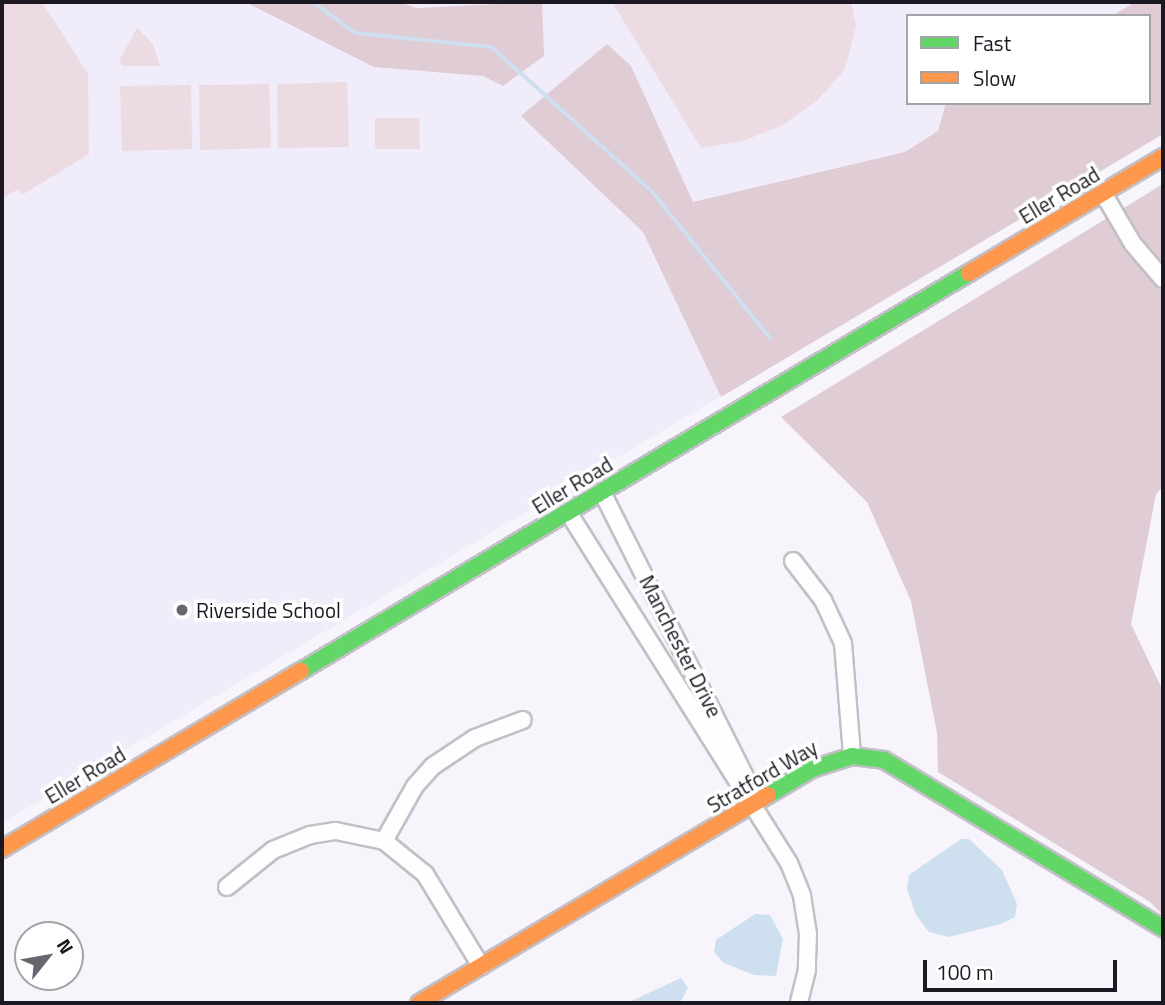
<!DOCTYPE html>
<style>
body{margin:0}
#map{position:relative;width:1165px;height:1005px;overflow:hidden;background:#f7f5fb;font-family:"Titillium Web",sans-serif}
div>[style]{position:absolute}
.built>*{inset:0;background:#f1ecfa}
.green>*{inset:0;background:#ecdbe2}
.forest>*{inset:0;background:#dfccd4}
.water>*{inset:0;background:#cedff0}
.stream>*{height:3.5px;margin:-1.75px;padding:0 1.75px;transform-origin:1.75px;border-radius:1.75px;background:#cedff0}
.roads{filter:drop-shadow(2px 0 #c2bfc7) drop-shadow(-2px 0 #c2bfc7) drop-shadow(0 2px #c2bfc7) drop-shadow(0 -2px #c2bfc7)}
.street>*{height:16px;margin:-8px;padding:0 8px;transform-origin:8px;border-radius:8px;background:#fefefe}
.fast>*{height:16px;margin:-8px;padding:0 8px;transform-origin:8px;border-radius:8px;background:#63d668}
.slow>*{height:16px;margin:-8px;padding:0 8px;transform-origin:8px;border-radius:8px;background:#ff974d}
.dots>*{width:19px;height:19px;translate:-50% -50%;box-sizing:border-box;border:4px solid #fff;border-radius:50%}
span{translate:-50% -50%;white-space:nowrap;text-align:center;line-height:1.15;-webkit-text-stroke:7px #fff;paint-order:stroke}
.street-label{font-size:21px;color:#1c1822}
.poi-label{font-size:21px;color:#1c1822}
.left{translate:0 -50%;text-align:left}
.frame{position:absolute;inset:0;border:4px solid #1c1822;pointer-events:none}
.legend{position:absolute;left:906px;top:14px;width:245px;height:91px;box-sizing:border-box;background:#fff;border:2px solid #a4a3a7;margin:0;padding:9px 12px;list-style:none;font-size:21px;color:#1c1822}
.legend li{display:flex;align-items:center;gap:14px;height:35px}
.legend b{width:35px;border:2px solid #a4a3a7}
.north{position:absolute;left:14px;top:921px;width:70px;height:70px;box-sizing:border-box;background:#fff;border:2px solid #a4a3a7;border-radius:50%;rotate:59deg;font-size:19px;font-weight:700;line-height:28px;text-align:center;color:#1c1822}
.north::after{content:'';display:block;margin:auto;width:24px;height:32px;background:#69656e;clip-path:polygon(50% 0,100% 100%,50% 72%,0 100%)}
.scale{position:absolute;left:923px;top:960px;width:194px;height:32px;box-sizing:border-box;border:4px solid #1c1822;border-top:0;padding-left:9px;font-size:21px;line-height:24px;white-space:nowrap;color:#1c1822;-webkit-text-stroke:5px #fff;paint-order:stroke}
</style>
<div id="map">
<div class="built">
<div style="clip-path:polygon(evenodd,2px 2px,1163px 2px,1163px 134px,2px 823px,2px 2px,908px 16px,1149px 16px,1149px 103px,908px 103px,908px 16px)"></div>
</div>
<div class="green">
<div style="clip-path:polygon(2px 2px,42px 2px,88px 74px,89px 154px,22px 195px,18px 189px,2px 199px)"></div>
<div style="clip-path:polygon(612px 2px,851px 2px,856px 25px,845px 69px,817px 101px,781px 126px,743px 141px,701px 148px)"></div>
<div style="clip-path:polygon(137px 28px,153px 44px,160px 66px,122px 66px,119px 61px)"></div>
<div style="clip-path:polygon(347px 82px,349px 147px,278px 148px,277px 84px)"></div>
<div style="clip-path:polygon(269px 84px,271px 148px,200px 150px,199px 85px)"></div>
<div style="clip-path:polygon(191px 85px,192px 149px,122px 151px,120px 86px)"></div>
<div style="clip-path:polygon(375px 118px,419px 118px,420px 149px,375px 149px)"></div>
</div>
<div class="forest">
<div style="clip-path:polygon(245px 2px,397px 2px,417px 8px,542px 2px,544px 56px,503px 86px,483px 76px,374px 67px)"></div>
<div style="clip-path:polygon(1135px 2px,1163px 2px,1163px 134px,721px 397px,643px 232px,521px 116px,607px 44px,631px 66px,693px 202px,905px 152px,938px 131px,946px 103px,1149px 103px,1149px 16px,1112px 16px)"></div>
<div style="clip-path:polygon(1163px 184px,1163px 487px,1156px 494px,1131px 624px,1163px 691px,1163px 915px,1150px 902px,938px 772px,937px 733px,911px 601px,867px 502px,781px 417px)"></div>
</div>
<div class="water">
<div style="clip-path:polygon(961px 839px,969px 839px,1002px 870px,1017px 904px,1015px 917px,1001px 924px,949px 937px,929px 932px,916px 915px,907px 889px,909px 875px)"></div>
<div style="clip-path:polygon(755px 914px,770px 915px,783px 939px,776px 976px,754px 975px,724px 963px,714px 952px,716px 940px)"></div>
<div style="clip-path:polygon(681px 978px,688px 988px,680px 1003px,627px 1003px)"></div>
</div>
<div class="stream">
<div style="left:313px;top:2px;width:53px;rotate:35.8deg"></div>
<div style="left:356px;top:33px;width:137px;rotate:5.9deg"></div>
<div style="left:492px;top:47px;width:215px;rotate:42deg"></div>
<div style="left:652px;top:191px;width:190px;rotate:51.2deg"></div>
</div>
<div class="roads">
<div class="street">
<div style="left:1103px;top:193px;width:59px;rotate:59.5deg"></div>
<div style="left:1133px;top:244px;width:46px;rotate:49.4deg"></div>
<div style="left:602px;top:492px;width:327px;rotate:63.3deg"></div>
<div style="left:568px;top:512px;width:415px;rotate:57.8deg"></div>
<div style="left:789px;top:863px;width:35px;rotate:68deg"></div>
<div style="left:802px;top:896px;width:38px;rotate:81deg"></div>
<div style="left:808px;top:934px;width:36px;rotate:92deg"></div>
<div style="left:807px;top:970px;width:34px;rotate:104deg"></div>
<div style="left:793px;top:561px;width:49px;rotate:52.4deg"></div>
<div style="left:823px;top:600px;width:47px;rotate:65.1deg"></div>
<div style="left:843px;top:643px;width:113px;rotate:85.4deg"></div>
<div style="left:384px;top:841px;width:63px;rotate:-60.6deg"></div>
<div style="left:415px;top:786px;width:27px;rotate:-48deg"></div>
<div style="left:433px;top:766px;width:50px;rotate:-33.7deg"></div>
<div style="left:475px;top:738px;width:51px;rotate:-20.6deg"></div>
<div style="left:227px;top:887px;width:59px;rotate:-38.8deg"></div>
<div style="left:273px;top:850px;width:40px;rotate:-22deg"></div>
<div style="left:310px;top:835px;width:26px;rotate:-9deg"></div>
<div style="left:336px;top:831px;width:49px;rotate:11.8deg"></div>
<div style="left:384px;top:841px;width:53px;rotate:38.8deg"></div>
<div style="left:425px;top:874px;width:108px;rotate:58.7deg"></div>
</div>
<div class="fast">
<div style="left:301px;top:671px;width:778px;rotate:-30.79deg"></div>
<div style="left:768px;top:795px;width:51px;rotate:-30.6deg"></div>
<div style="left:812px;top:769px;width:42px;rotate:-18deg"></div>
<div style="left:852px;top:756px;width:32px;rotate:7deg"></div>
<div style="left:884px;top:760px;width:326px;rotate:31.1deg"></div>
</div>
<div class="slow">
<div style="left:969px;top:273px;width:226px;rotate:-30.9deg"></div>
<div style="left:2px;top:849px;width:348px;rotate:-30.8deg"></div>
<div style="left:419px;top:1003px;width:406px;rotate:-30.8deg"></div>
</div>
</div>
<div class="dots">
<div style="left:182px;top:610px;background:#69656e"></div>
</div>
<div class="street-label">
<span style="left:1059px;top:195px;rotate:-31deg">Eller Road</span>
<span style="left:572px;top:485px;rotate:-31deg">Eller Road</span>
<span style="left:681px;top:646px;rotate:63deg">Manchester Drive</span>
<span style="left:85px;top:775px;rotate:-31deg">Eller Road</span>
<span style="left:762px;top:776px;rotate:-30deg">Stratford Way</span>
</div>
<div class="poi-label">
<span class="left" style="left:196px;top:610px">Riverside School</span>
</div>
<div class="frame"></div>
<ul class="legend">
<li><b style="height:9px;background:#63d668"></b>Fast</li>
<li><b style="height:9px;background:#ff974d"></b>Slow</li>
</ul>
<div class="north">N</div>
<div class="scale">100 m</div>
</div>
